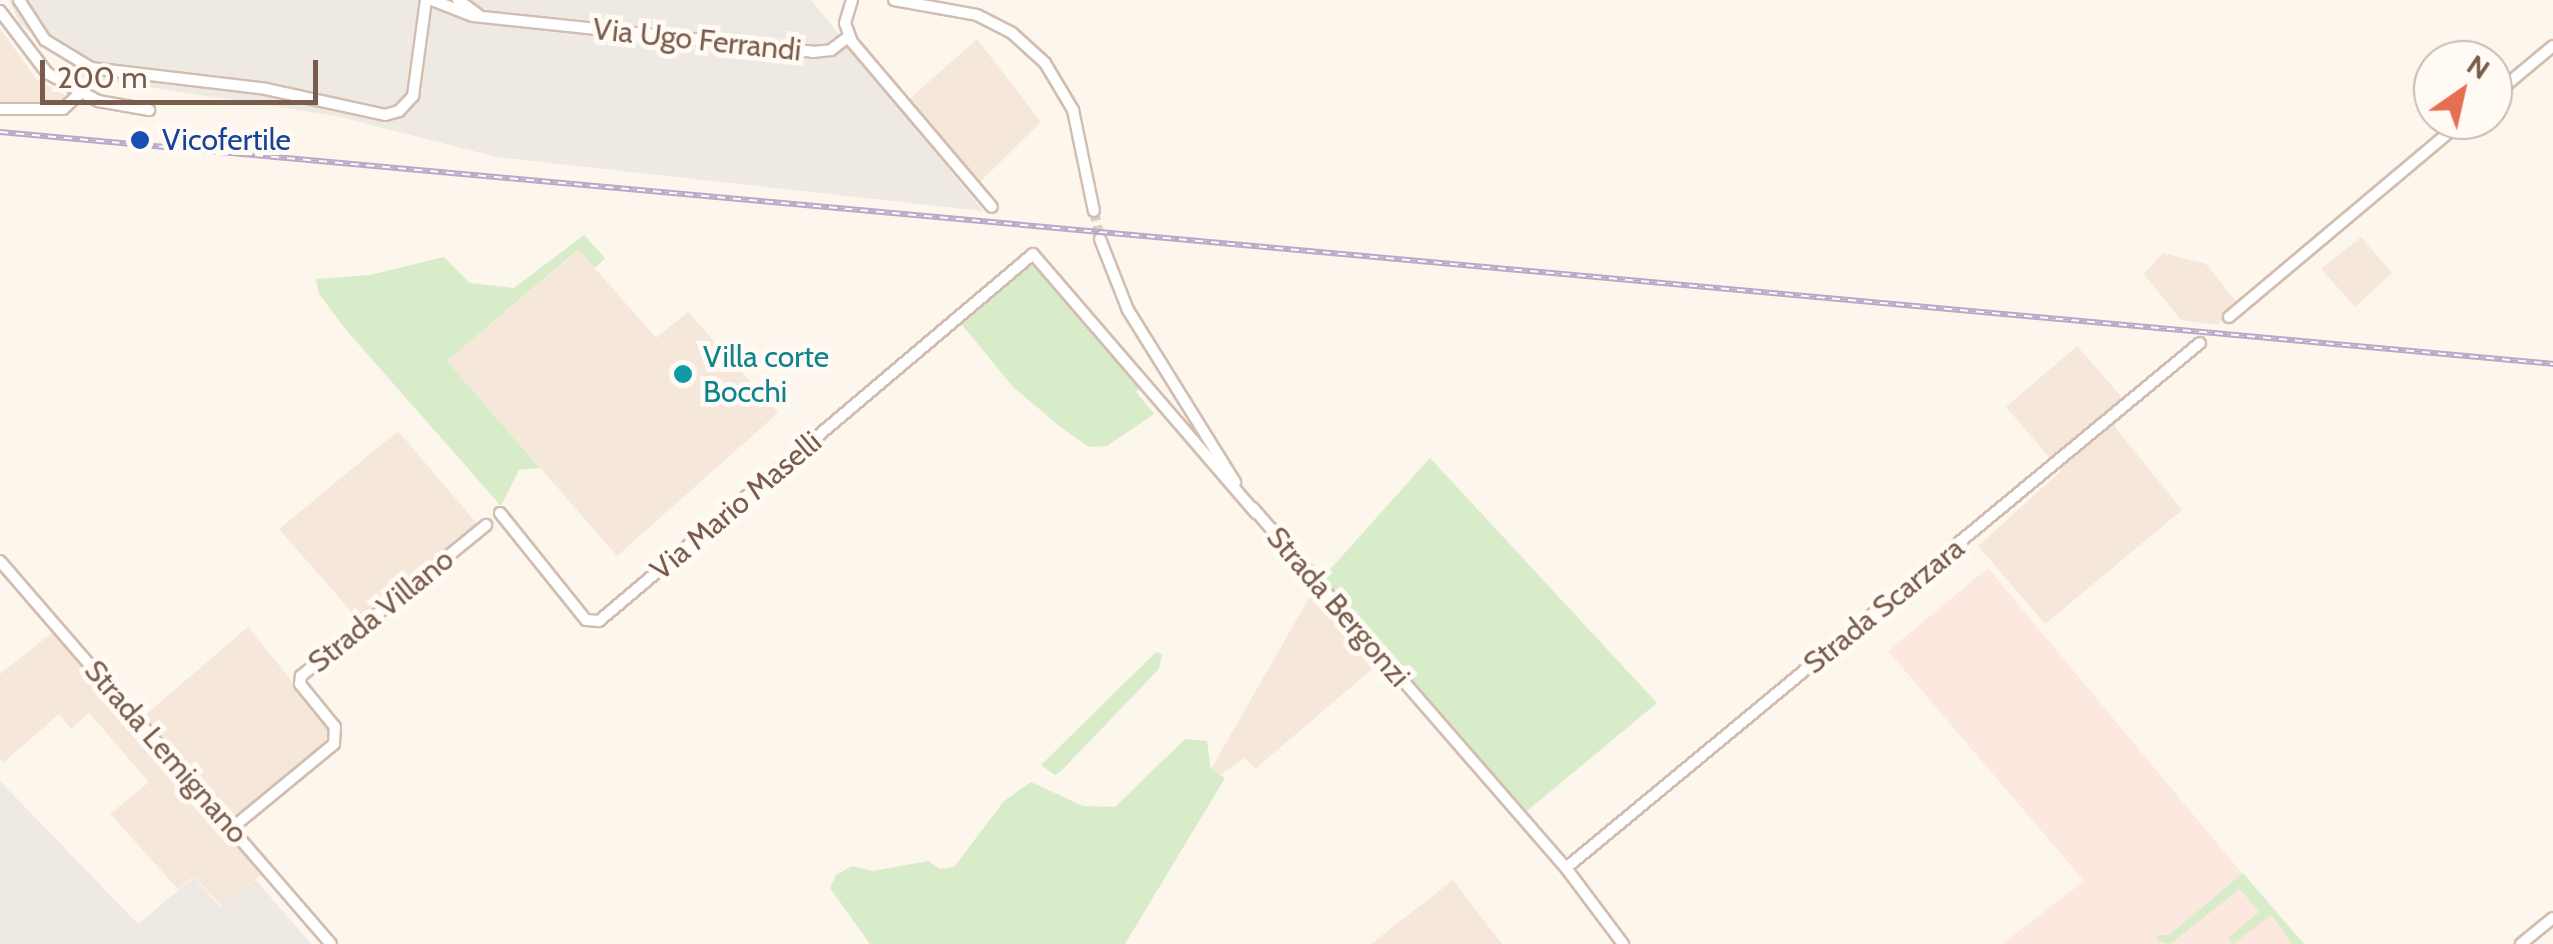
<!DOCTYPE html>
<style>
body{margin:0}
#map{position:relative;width:2553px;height:944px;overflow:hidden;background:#fdf6ec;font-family:Cabin,sans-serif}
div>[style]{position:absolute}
.residential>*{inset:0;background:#f5e8da}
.commercial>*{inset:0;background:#fde8e0}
.industrial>*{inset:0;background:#efe9e4}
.green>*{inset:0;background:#d8ecc9}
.street-tunnel>*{height:10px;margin-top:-5px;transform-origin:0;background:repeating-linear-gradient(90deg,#dcd0c4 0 10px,transparent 0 15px)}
.roads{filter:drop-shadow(2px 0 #d1beb0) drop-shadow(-2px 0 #d1beb0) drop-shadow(0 2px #d1beb0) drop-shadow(0 -2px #d1beb0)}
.street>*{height:10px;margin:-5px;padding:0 5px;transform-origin:5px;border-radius:5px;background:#fff}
.rail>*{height:6px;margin-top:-3px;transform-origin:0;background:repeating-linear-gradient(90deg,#fffaf3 0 8px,#b9a8c9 0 16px);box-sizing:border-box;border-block:2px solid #b9a8c9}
.dots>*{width:28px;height:28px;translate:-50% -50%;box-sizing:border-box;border:5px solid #fffaf3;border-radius:50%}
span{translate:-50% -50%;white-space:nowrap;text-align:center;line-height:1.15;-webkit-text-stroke:10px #fffaf3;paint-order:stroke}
.street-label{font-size:30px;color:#7a5c4d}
.transit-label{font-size:30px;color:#164399}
.left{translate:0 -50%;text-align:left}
.culture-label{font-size:30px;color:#0d838f}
.north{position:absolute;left:2413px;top:40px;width:100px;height:100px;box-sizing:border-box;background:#fffaf3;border:2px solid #cabbb1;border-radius:50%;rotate:34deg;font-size:28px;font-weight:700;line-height:40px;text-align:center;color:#7a5c4d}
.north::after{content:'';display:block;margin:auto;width:35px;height:45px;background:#e76f51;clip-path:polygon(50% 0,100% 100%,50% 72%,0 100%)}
.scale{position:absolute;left:40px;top:60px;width:278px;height:45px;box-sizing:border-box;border:5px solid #7a5c4d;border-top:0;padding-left:12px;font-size:30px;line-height:35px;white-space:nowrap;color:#7a5c4d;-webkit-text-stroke:8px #fffaf3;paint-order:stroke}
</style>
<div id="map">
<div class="residential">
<div style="clip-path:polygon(0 28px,36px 79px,65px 95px,62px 101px,0 105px)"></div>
<div style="clip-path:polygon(977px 39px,1041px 122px,978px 184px,908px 100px)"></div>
<div style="clip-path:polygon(2361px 237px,2392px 273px,2355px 307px,2321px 269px)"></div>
<div style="clip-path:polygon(579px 250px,656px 338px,688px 312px,778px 413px,617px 556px,447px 361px)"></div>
<div style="clip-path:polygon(2163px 253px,2206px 264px,2239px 305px,2217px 325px,2181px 320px,2144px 274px)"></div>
<div style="clip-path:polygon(2077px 346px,2132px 409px,2114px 426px,2182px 510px,2045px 624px,1978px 546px,2061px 471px,2006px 407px)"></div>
<div style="clip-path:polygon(398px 431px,480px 527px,362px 624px,279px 529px)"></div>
<div style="clip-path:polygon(1314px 589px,1379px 663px,1255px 769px,1245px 758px,1219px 775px,1211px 769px)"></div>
<div style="clip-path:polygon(248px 627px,330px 728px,331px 741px,225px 829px,263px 874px,221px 906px,194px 876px,178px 889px,110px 814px,149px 782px,89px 713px,71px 729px,59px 714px,3px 763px,0 759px,0 674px,54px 631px,136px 723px)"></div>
<div style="clip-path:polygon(1453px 880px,1502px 944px,1371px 944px)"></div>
</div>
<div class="commercial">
<div style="clip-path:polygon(1988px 568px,2301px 944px,2002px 944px,2084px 881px,1888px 651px)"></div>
</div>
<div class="industrial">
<div style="clip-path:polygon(9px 0,811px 0,983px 211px,497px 157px,336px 116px,83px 77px,20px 24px)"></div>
<div style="clip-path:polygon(0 781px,138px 924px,194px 877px,220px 907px,256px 880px,311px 944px,0 944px)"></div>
</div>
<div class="green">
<div style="clip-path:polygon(584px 235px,605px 258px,595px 268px,578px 250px,447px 361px,540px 468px,519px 470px,501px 506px,347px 331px,319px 294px,316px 279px,370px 275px,444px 257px,470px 283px,514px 288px)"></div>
<div style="clip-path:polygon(1032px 259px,1141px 387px,1136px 392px,1154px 414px,1107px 446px,1089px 447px,1063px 429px,1013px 387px,963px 326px,961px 318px)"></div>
<div style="clip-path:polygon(1430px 458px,1657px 703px,1521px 816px,1317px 584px)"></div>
<div style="clip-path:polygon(1156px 652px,1162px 654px,1159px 669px,1061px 771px,1055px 775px,1041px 765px)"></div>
<div style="clip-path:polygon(1185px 739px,1207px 741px,1211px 769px,1225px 778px,1125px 944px,870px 944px,830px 888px,836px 875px,852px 866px,873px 871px,928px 861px,940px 869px,954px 867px,1004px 801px,1031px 782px,1083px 806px,1115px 807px)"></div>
<div style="clip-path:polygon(2243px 873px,2304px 944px,2292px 944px,2271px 915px,2233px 944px,2228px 938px,2259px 912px,2240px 889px,2170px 944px,2158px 941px,2157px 935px,2169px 935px)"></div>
</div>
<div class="street-tunnel">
<div style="left:1094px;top:211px;width:29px;rotate:78deg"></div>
</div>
<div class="roads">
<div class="street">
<div style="left:19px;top:0;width:48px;rotate:57deg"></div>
<div style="left:45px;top:40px;width:54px;rotate:31.3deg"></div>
<div style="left:91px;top:68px;width:176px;rotate:6.8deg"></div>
<div style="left:266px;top:89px;width:122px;rotate:12.3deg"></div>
<div style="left:385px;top:115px;width:15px;rotate:-16deg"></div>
<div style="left:399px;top:111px;width:21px;rotate:-47deg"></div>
<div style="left:413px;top:96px;width:97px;rotate:-82.3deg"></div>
<div style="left:432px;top:0;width:44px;rotate:21.3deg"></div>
<div style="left:473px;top:16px;width:342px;rotate:6deg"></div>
<div style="left:813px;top:52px;width:18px;rotate:-6deg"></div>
<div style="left:831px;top:50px;width:21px;rotate:-37deg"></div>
<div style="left:458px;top:0;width:24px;rotate:36deg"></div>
<div style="left:852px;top:0;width:24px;rotate:107deg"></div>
<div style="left:845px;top:23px;width:20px;rotate:70deg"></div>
<div style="left:852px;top:42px;width:216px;rotate:49.7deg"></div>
<div style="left:894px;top:0;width:84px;rotate:10.2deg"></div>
<div style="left:977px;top:15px;width:39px;rotate:27deg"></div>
<div style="left:1012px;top:33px;width:45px;rotate:42.3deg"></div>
<div style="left:1045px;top:63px;width:55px;rotate:59.2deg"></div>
<div style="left:1073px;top:110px;width:103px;rotate:78.3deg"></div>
<div style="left:0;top:11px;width:78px;rotate:52.8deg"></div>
<div style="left:47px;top:73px;width:58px;rotate:28.8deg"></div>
<div style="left:98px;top:101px;width:52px;rotate:10deg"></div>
<div style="left:2493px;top:96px;width:78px;rotate:-39.8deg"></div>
<div style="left:0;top:109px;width:63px"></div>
<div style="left:63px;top:109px;width:22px;rotate:-43deg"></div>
<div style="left:1100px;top:239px;width:76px;rotate:68.5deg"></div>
<div style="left:1128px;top:310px;width:203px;rotate:58.1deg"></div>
<div style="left:2229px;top:317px;width:307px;rotate:-40deg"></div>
<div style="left:1253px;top:508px;width:477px;rotate:49deg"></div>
<div style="left:1566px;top:868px;width:95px;rotate:53.1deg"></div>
<div style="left:500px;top:513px;width:137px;rotate:51.2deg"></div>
<div style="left:586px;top:620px;width:13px;rotate:4deg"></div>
<div style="left:599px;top:621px;width:568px;rotate:-40.22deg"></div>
<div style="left:1033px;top:254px;width:342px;rotate:49.3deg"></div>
<div style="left:0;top:561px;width:506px;rotate:49.17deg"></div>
<div style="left:232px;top:828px;width:132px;rotate:-39.5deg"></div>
<div style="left:334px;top:744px;width:17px;rotate:-87deg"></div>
<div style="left:335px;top:727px;width:55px;rotate:-129.1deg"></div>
<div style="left:300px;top:684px;width:8px;rotate:-83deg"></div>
<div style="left:301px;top:676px;width:239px;rotate:-39.2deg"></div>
<div style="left:1566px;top:868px;width:823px;rotate:-39.63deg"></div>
<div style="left:2521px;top:944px;width:41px;rotate:-39.1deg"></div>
</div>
</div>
<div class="rail">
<div style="left:0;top:132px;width:2564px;rotate:5.19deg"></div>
</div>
<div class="dots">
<div style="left:140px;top:140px;background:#1a4fb4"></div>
<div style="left:683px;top:374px;background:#0f9aa8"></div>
</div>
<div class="street-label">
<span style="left:697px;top:40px;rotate:6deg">Via Ugo Ferrandi</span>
<span style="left:736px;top:506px;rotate:-40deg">Via Mario Maselli</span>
<span style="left:1884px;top:606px;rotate:-39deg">Strada Scarzara</span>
<span style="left:1338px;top:607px;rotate:49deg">Strada Bergonzi</span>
<span style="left:381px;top:611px;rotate:-39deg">Strada Villano</span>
<span style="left:166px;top:752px;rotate:49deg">Strada Lemignano</span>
</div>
<div class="transit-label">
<span class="left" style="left:162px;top:140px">Vicofertile</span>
</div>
<div class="culture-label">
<span class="left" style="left:703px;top:374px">Villa corte<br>Bocchi</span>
</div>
<div class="north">N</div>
<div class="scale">200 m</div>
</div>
